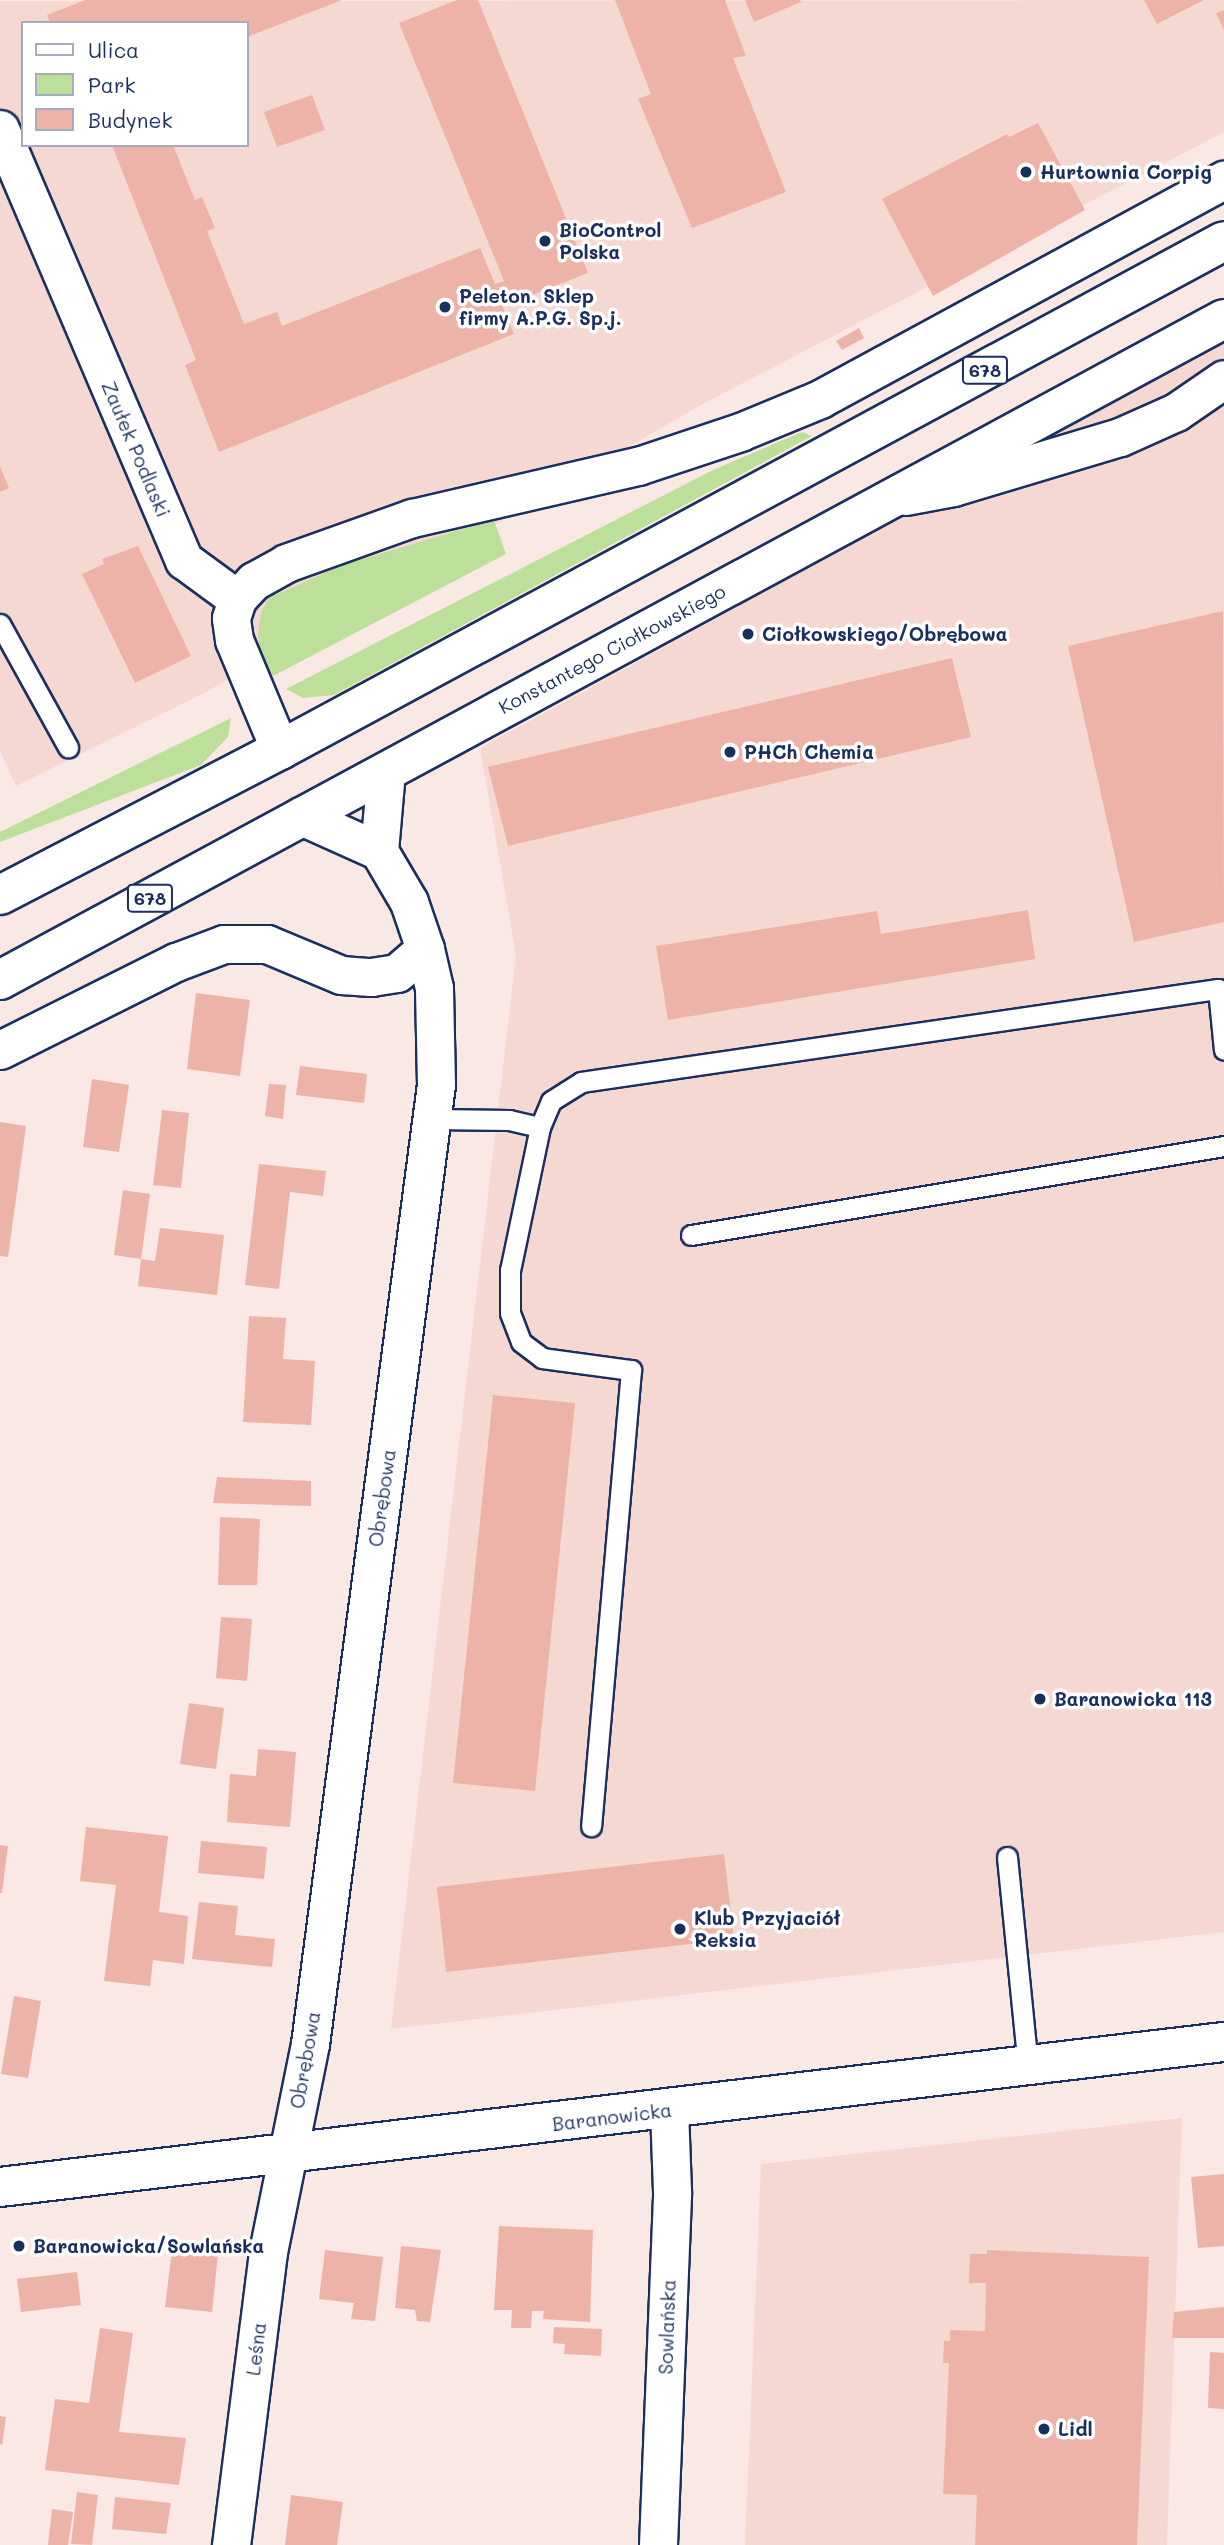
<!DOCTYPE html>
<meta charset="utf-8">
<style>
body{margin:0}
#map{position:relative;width:1224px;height:2545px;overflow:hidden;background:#fae8e5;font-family:Mali,sans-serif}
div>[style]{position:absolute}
.built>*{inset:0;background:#f6d8d3}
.green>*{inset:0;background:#bce09a}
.building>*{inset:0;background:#edb3a8}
.roads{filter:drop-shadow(2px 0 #1b2f5e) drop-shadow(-2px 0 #1b2f5e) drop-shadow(0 2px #1b2f5e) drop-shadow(0 -2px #1b2f5e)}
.service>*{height:19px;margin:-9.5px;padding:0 9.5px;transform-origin:9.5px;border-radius:9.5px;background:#fff}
.minor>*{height:37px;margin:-18.5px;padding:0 18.5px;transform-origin:18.5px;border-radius:18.5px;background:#fff}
.tertiary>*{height:38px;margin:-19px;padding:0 19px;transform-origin:19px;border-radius:19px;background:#fff}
.trunk>*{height:38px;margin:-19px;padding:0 19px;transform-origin:19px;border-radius:19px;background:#fff}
.dots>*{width:19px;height:19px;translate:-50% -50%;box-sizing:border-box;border:4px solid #fff;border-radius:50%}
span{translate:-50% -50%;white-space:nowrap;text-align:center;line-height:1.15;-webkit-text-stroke:7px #fff;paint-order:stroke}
.shield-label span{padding:2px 5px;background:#fff;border:2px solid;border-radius:5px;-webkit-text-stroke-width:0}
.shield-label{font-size:18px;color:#1b2f5e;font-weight:700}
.poi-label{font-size:19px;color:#1b2f5e;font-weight:700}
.left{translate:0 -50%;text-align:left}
.street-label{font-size:19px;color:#1b2f5e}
.legend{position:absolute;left:21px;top:21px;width:228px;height:126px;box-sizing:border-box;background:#fff;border:2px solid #a4acbf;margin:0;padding:9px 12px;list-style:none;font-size:21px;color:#1b2f5e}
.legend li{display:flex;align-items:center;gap:14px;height:35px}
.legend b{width:35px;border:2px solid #a4acbf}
</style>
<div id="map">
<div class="built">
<div style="clip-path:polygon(evenodd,1224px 0,1224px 132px,701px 405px,206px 692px,16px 786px,0 751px,0 1px,1224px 0,23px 23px,247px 23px,247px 145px,23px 145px,23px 23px)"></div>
<div style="clip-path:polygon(1224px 340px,1224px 1932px,391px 2029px,516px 955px,480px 748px)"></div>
<div style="clip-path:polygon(1182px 2118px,1167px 2545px,745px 2545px,761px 2164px)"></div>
</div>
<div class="green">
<div style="clip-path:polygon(802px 432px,812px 436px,334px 695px,303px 698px,286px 689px,713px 470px)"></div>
<div style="clip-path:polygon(494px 520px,506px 554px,273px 676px,261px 657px,258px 634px,261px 612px,269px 598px,342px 565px)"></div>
<div style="clip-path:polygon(231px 718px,228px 737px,201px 765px,0 842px,0 832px)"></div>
</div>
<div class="building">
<div style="clip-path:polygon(85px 0,342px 0,247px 37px,247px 23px,50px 23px,47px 15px)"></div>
<div style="clip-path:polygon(457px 0,478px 0,588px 273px,512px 303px,510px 299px,501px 303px,514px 334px,219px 452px,185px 365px,196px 360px,112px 145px,173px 145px,195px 200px,202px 197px,215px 228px,207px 231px,244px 324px,277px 312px,282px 326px,480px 248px,495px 284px,504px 281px,399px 23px)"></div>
<div style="clip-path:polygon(615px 0,725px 0,746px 56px,733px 58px,786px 192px,692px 228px,638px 99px,651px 94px)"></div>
<div style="clip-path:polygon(745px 0,800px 0,801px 2px,754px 22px)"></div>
<div style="clip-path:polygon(1144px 0,1204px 0,1157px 24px)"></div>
<div style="clip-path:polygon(1224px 10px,1224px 30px,1216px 13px)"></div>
<div style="clip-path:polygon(312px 95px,325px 130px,277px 147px,264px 112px)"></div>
<div style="clip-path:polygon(1038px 123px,1085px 210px,933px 296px,882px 199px,1007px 134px,1009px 137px)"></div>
<div style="clip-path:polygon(859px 328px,864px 338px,842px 350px,836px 341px)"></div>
<div style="clip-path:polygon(0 466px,9px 488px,0 492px)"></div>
<div style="clip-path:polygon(138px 546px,191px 656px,135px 683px,82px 574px,104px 564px,102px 559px)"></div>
<div style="clip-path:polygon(1223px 611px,1224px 922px,1134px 942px,1068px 646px)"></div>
<div style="clip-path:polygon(952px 658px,971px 737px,508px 846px,488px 767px)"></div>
<div style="clip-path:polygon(1028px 910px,1035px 959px,668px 1020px,656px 946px,877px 911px,881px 934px)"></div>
<div style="clip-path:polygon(196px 993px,250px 1000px,240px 1076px,187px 1069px)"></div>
<div style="clip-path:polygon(300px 1066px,367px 1074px,364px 1103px,296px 1095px)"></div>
<div style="clip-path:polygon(92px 1079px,129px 1085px,119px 1152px,83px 1147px)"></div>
<div style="clip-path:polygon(269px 1084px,286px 1085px,283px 1119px,265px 1116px)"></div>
<div style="clip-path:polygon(162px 1110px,189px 1113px,181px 1188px,153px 1185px)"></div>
<div style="clip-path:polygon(0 1122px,26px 1126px,8px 1257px,0 1256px)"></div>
<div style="clip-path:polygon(259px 1164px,326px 1171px,323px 1196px,290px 1192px,279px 1289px,245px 1285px)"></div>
<div style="clip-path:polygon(123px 1190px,150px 1194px,141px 1259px,114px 1255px)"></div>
<div style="clip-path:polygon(160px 1228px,224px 1235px,217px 1295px,138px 1286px,141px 1259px,155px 1261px)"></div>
<div style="clip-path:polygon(249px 1316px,286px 1318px,283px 1359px,315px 1361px,311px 1425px,243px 1422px)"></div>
<div style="clip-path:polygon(493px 1395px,575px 1403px,535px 1791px,453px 1783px)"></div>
<div style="clip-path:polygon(217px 1477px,311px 1481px,311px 1506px,213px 1503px)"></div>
<div style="clip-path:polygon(220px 1517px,260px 1519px,257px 1585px,218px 1585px)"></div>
<div style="clip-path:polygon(221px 1617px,252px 1619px,247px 1681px,216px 1678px)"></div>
<div style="clip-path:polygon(189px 1703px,224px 1708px,216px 1769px,180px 1764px)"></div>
<div style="clip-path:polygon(258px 1749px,296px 1752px,290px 1827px,227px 1822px,230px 1774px,256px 1776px)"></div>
<div style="clip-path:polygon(86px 1827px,168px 1836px,159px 1912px,188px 1916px,184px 1964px,153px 1960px,150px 1986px,104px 1981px,116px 1885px,80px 1881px)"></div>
<div style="clip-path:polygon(201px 1841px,267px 1847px,264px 1879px,198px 1873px)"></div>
<div style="clip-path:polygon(0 1845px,8px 1846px,2px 1893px,0 1893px)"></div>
<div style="clip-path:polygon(724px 1854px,734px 1939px,446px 1972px,437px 1887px)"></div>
<div style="clip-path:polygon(199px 1902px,238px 1906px,235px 1935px,275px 1939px,272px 1967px,192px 1959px)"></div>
<div style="clip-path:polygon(14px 1996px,41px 2001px,28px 2078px,1px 2074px)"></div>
<div style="clip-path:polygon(1224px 2174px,1224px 2246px,1198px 2248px,1191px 2177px)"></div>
<div style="clip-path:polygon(499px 2226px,593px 2230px,590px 2322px,543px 2319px,544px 2311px,532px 2311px,531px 2328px,511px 2328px,512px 2310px,494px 2310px)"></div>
<div style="clip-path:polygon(401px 2246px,441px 2250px,430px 2322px,417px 2321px,415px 2310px,395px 2308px)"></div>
<div style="clip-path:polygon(172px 2250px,218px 2254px,212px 2312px,165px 2307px)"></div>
<div style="clip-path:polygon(325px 2250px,383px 2257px,375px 2321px,351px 2319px,354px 2303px,319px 2299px)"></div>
<div style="clip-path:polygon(987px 2250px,1149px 2257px,1137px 2545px,975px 2545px,977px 2495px,943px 2494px,949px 2363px,943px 2363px,944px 2341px,950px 2341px,950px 2330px,985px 2331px,986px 2283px,969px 2283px,970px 2254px,987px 2254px)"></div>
<div style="clip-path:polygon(77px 2272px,81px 2305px,21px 2312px,17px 2279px)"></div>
<div style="clip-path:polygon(1224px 2307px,1224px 2338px,1172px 2338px,1174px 2312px)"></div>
<div style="clip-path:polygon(554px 2327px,602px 2329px,601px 2356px,564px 2354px,565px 2344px,553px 2343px)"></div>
<div style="clip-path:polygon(100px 2328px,133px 2333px,119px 2432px,186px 2438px,179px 2485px,45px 2470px,55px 2399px,89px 2403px)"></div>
<div style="clip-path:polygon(1210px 2352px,1224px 2353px,1224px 2409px,1208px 2408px)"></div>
<div style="clip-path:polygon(0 2416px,6px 2417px,2px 2445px,0 2444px)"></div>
<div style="clip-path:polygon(77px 2492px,98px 2495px,92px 2545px,71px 2544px)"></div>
<div style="clip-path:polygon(291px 2495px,343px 2502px,337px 2545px,285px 2545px)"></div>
<div style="clip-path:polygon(115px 2497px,171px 2503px,166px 2534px,112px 2529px)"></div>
<div style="clip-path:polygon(52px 2509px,73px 2512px,68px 2545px,48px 2545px)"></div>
</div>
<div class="roads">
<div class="service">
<div style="left:0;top:624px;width:141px;rotate:61.1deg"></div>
<div style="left:432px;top:1119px;width:77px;rotate:0.7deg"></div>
<div style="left:509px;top:1120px;width:32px;rotate:13deg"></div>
<div style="left:540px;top:1127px;width:146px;rotate:101.8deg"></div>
<div style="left:510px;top:1270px;width:43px;rotate:90deg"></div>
<div style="left:510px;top:1313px;width:31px;rotate:69deg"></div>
<div style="left:521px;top:1342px;width:26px;rotate:37deg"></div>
<div style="left:542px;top:1358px;width:90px;rotate:7.7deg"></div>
<div style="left:631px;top:1370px;width:458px;rotate:95deg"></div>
<div style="left:540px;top:1127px;width:28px;rotate:-67deg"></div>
<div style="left:551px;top:1101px;width:36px;rotate:-32deg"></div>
<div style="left:581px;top:1082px;width:644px;rotate:-8.31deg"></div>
<div style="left:1218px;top:989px;width:61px;rotate:84.4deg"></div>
<div style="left:691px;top:1235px;width:540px;rotate:-9.48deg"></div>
<div style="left:1007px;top:1857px;width:210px;rotate:84.3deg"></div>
</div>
<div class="minor">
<div style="left:0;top:129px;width:469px;rotate:66.9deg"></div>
<div style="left:184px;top:560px;width:66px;rotate:36.3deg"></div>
<div style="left:905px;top:496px;width:49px;rotate:-10.6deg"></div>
<div style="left:953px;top:487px;width:174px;rotate:-16.7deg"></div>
<div style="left:1120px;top:437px;width:61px;rotate:-24.1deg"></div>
<div style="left:1176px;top:412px;width:58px;rotate:-34.5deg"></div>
<div style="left:280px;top:750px;width:119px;rotate:-112.7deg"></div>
<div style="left:234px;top:640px;width:22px;rotate:-98deg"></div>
<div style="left:231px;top:618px;width:20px;rotate:-72deg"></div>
<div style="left:237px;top:599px;width:25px;rotate:-47deg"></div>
<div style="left:254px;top:581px;width:37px;rotate:-29deg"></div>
<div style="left:286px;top:563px;width:134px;rotate:-19.7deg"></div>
<div style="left:412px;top:518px;width:232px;rotate:-13deg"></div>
<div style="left:638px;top:466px;width:108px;rotate:-18.4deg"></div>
<div style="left:740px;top:432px;width:87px;rotate:-22.4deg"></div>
<div style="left:820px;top:399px;width:460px;rotate:-28.5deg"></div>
<div style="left:301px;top:816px;width:85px;rotate:24.2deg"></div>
<div style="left:0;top:1050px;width:197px;rotate:-26.6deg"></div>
<div style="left:176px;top:962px;width:51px;rotate:-20.6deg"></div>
<div style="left:224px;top:944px;width:43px"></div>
<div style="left:267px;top:944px;width:80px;rotate:22.7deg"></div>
<div style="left:341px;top:975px;width:30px;rotate:4deg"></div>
<div style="left:371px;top:977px;width:26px;rotate:-9deg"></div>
<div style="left:397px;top:973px;width:37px;rotate:-41deg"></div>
<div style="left:231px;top:2545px;width:295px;rotate:-82.8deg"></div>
<div style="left:268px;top:2252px;width:212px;rotate:-78.6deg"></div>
<div style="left:310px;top:2044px;width:968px;rotate:-82.52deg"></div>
<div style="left:436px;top:1084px;width:96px;rotate:-91.2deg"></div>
<div style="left:434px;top:988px;width:40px;rotate:-103deg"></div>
<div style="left:425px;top:949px;width:50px;rotate:-108.8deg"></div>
<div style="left:409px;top:902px;width:59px;rotate:-120.5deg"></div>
<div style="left:379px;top:851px;width:80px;rotate:-85deg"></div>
<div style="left:658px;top:2545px;width:354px;rotate:-87.7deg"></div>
<div style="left:672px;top:2191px;width:81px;rotate:-92.1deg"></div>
</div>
<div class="tertiary">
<div style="left:0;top:2187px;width:1233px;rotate:-6.76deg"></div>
</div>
<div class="trunk">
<div style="left:0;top:895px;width:315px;rotate:-27.4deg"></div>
<div style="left:280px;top:750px;width:1072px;rotate:-28.33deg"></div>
<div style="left:0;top:980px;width:1391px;rotate:-28.37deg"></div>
</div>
</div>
<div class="dots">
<div style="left:1026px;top:172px;background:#1b2f5e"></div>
<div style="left:545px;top:241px;background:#1b2f5e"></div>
<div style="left:445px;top:307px;background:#1b2f5e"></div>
<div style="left:748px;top:634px;background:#1b2f5e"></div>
<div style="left:730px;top:752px;background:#1b2f5e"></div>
<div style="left:1040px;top:1699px;background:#1b2f5e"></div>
<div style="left:680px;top:1929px;background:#1b2f5e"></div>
<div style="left:19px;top:2246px;background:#1b2f5e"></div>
<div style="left:1044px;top:2429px;background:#1b2f5e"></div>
</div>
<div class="shield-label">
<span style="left:985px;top:370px">678</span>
<span style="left:150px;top:898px">678</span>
</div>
<div class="poi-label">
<span class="left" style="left:1040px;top:172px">Hurtownia Corpig</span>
<span class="left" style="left:559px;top:241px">BioControl<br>Polska</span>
<span class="left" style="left:459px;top:307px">Peleton. Sklep<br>firmy A.P.G. Sp.j.</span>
<span class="left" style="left:762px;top:634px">Ciołkowskiego/Obrębowa</span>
<span class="left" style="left:744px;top:752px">PHCh Chemia</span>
<span class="left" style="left:1054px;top:1699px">Baranowicka 113</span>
<span class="left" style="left:694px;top:1929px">Klub Przyjaciół<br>Reksia</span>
<span class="left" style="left:33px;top:2246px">Baranowicka/Sowlańska</span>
<span class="left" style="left:1058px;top:2429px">Lidl</span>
</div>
<div class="street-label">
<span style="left:136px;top:449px;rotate:67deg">Zaułek Podlaski</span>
<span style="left:612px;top:649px;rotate:-28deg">Konstantego Ciołkowskiego</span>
<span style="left:382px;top:1498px;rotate:-82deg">Obrębowa</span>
<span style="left:305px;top:2060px;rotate:-80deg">Obrębowa</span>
<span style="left:612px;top:2117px;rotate:-7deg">Baranowicka</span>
<span style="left:667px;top:2327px;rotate:-88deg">Sowlańska</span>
<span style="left:256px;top:2349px;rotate:-83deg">Leśna</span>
</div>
<ul class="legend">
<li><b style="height:9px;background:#fff"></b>Ulica</li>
<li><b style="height:19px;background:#bce09a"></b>Park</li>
<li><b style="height:19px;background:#edb3a8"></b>Budynek</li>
</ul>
</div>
